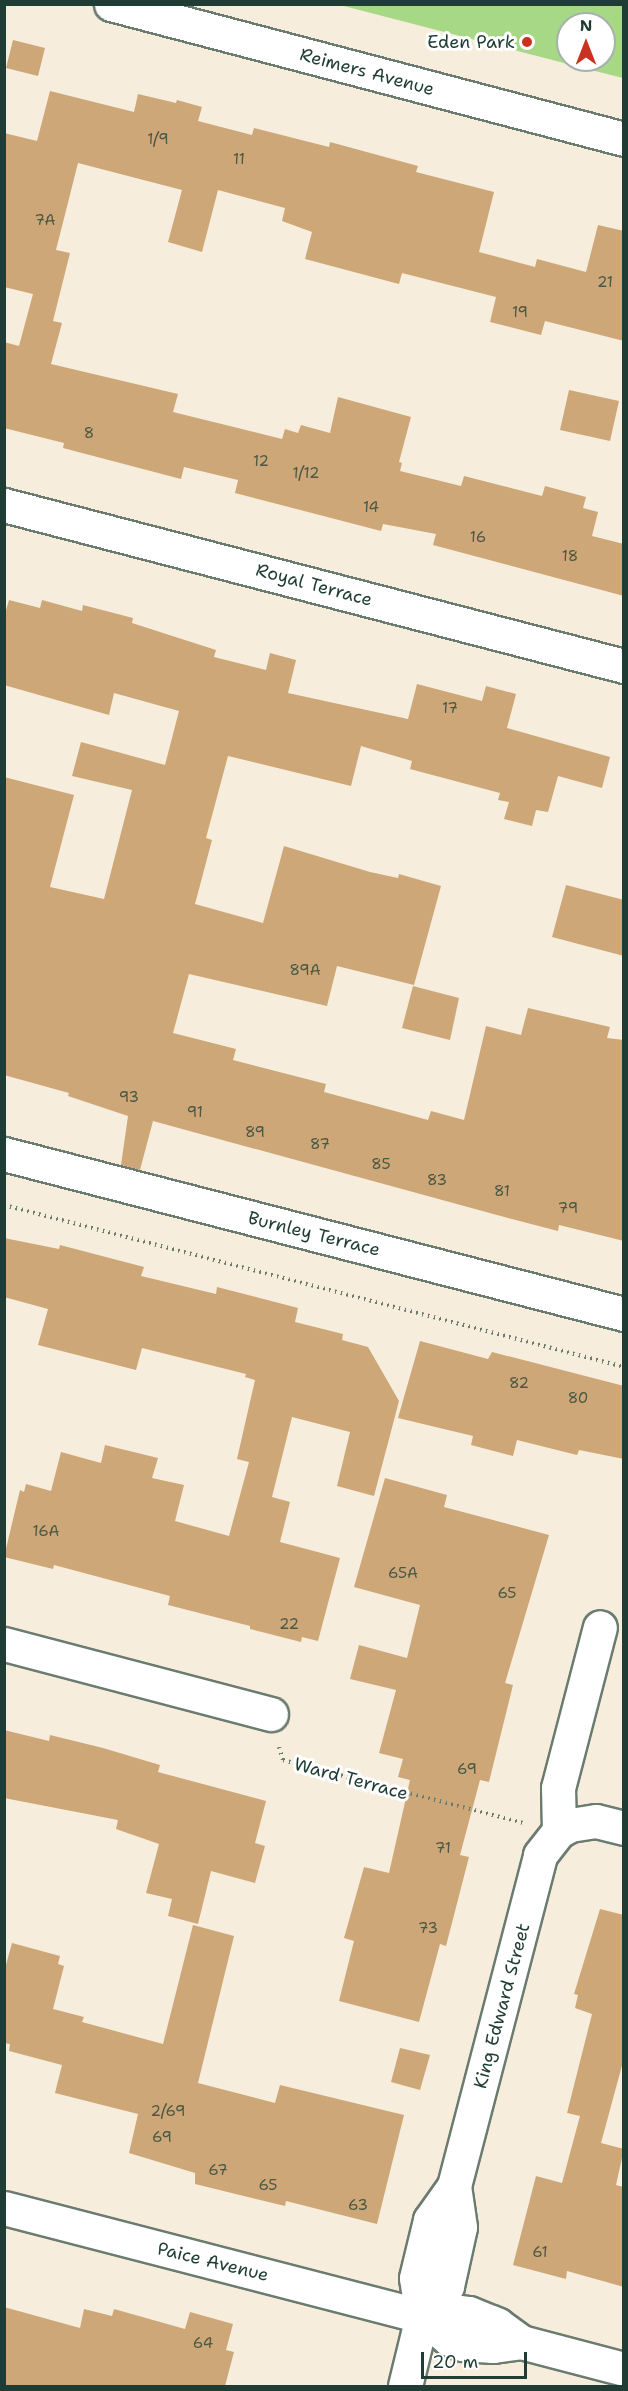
<!DOCTYPE html>
<style>
body{margin:0}
#map{position:relative;width:628px;height:2391px;overflow:hidden;background:#f7eddc;font-family:"Shantell Sans",sans-serif}
div>[style]{position:absolute}
.green>*{inset:0;background:#a7d886}
.building>*{inset:0;background:#cda777}
.path>*{height:4px;margin-top:-2px;transform-origin:0;background:repeating-linear-gradient(90deg,#6b7b6f 0 1.5px,transparent 0 6px)}
.roads{filter:drop-shadow(2px 0 #6b7b6f) drop-shadow(-2px 0 #6b7b6f) drop-shadow(0 2px #6b7b6f) drop-shadow(0 -2px #6b7b6f)}
.minor>*{height:33px;margin:-16.5px;padding:0 16.5px;transform-origin:16.5px;border-radius:16.5px;background:#fff}
.dots>*{width:16px;height:16px;translate:-50% -50%;box-sizing:border-box;border:3px solid #fff;border-radius:50%}
span{translate:-50% -50%;white-space:nowrap;text-align:center;line-height:1.15;-webkit-text-stroke:6px #fff;paint-order:stroke}
.number-label{font-size:15px;color:#4a5845}
.number-label span{-webkit-text-stroke-width:0}
.poi-label{font-size:18px;color:#1f3d34}
.right{translate:-100% -50%;text-align:right}
.street-label{font-size:18px;color:#1f3d34}
.frame{position:absolute;inset:0;border:6px solid #1f3d34;pointer-events:none}
.north{position:absolute;left:556px;top:12px;width:60px;height:60px;box-sizing:border-box;background:#fff;border:2px solid #a5b1ae;border-radius:50%;rotate:0deg;font-size:16px;font-weight:700;line-height:24px;text-align:center;color:#1f3d34}
.north::after{content:'';display:block;margin:auto;width:21px;height:27px;background:#c8321e;clip-path:polygon(50% 0,100% 100%,50% 72%,0 100%)}
.scale{position:absolute;left:421px;top:2352px;width:106px;height:27px;box-sizing:border-box;border:3px solid #1f3d34;border-top:0;padding-left:8px;font-size:18px;line-height:21px;white-space:nowrap;color:#1f3d34;-webkit-text-stroke:4px #fff;paint-order:stroke}
</style>
<div id="map">
<div class="green">
<div style="clip-path:polygon(evenodd,340px 5px,623px 5px,623px 78px,595px 71px,340px 5px,568px 24px,604px 24px,604px 60px,568px 60px,568px 24px)"></div>
</div>
<div class="building">
<div style="clip-path:polygon(13px 40px,45px 48px,38px 76px,6px 68px)"></div>
<div style="clip-path:polygon(50px 91px,134px 112px,138px 94px,176px 103px,177px 100px,202px 107px,198px 121px,252px 135px,254px 128px,329px 147px,330px 142px,418px 166px,416px 172px,494px 192px,479px 252px,535px 267px,537px 259px,586px 272px,598px 225px,624px 231px,624px 341px,545px 321px,541px 335px,490px 322px,496px 297px,402px 273px,399px 284px,305px 259px,312px 232px,282px 221px,285px 208px,218px 190px,202px 252px,168px 242px,182px 190px,78px 163px,56px 250px,70px 253px,53px 321px,62px 323px,51px 364px,178px 394px,173px 412px,282px 439px,285px 429px,298px 433px,301px 425px,330px 433px,338px 397px,411px 417px,399px 462px,402px 463px,400px 471px,461px 486px,464px 476px,542px 496px,545px 486px,586px 497px,583px 508px,598px 512px,592px 536px,624px 544px,624px 596px,433px 545px,436px 534px,383px 524px,381px 531px,235px 493px,238px 480px,184px 467px,181px 479px,63px 448px,64px 443px,4px 428px,4px 342px,19px 346px,33px 294px,4px 287px,4px 133px,37px 141px)"></div>
<div style="clip-path:polygon(569px 390px,619px 401px,610px 441px,560px 430px)"></div>
<div style="clip-path:polygon(9px 600px,40px 608px,42px 600px,82px 611px,83px 605px,133px 618px,132px 623px,216px 650px,214px 657px,266px 670px,270px 653px,296px 660px,288px 693px,408px 719px,417px 684px,482px 701px,486px 686px,516px 694px,507px 728px,610px 757px,602px 788px,558px 776px,548px 812px,536px 810px,532px 826px,504px 819px,509px 802px,498px 800px,500px 793px,410px 769px,412px 761px,361px 746px,351px 786px,228px 756px,206px 838px,212px 840px,195px 904px,263px 923px,284px 846px,370px 872px,398px 878px,399px 874px,441px 886px,414px 985px,337px 966px,327px 1006px,189px 974px,173px 1033px,236px 1049px,233px 1060px,326px 1084px,324px 1092px,428px 1120px,431px 1111px,464px 1120px,486px 1026px,521px 1035px,528px 1008px,610px 1027px,607px 1038px,624px 1040px,624px 1241px,559px 1225px,558px 1231px,497px 1215px,153px 1121px,140px 1170px,121px 1165px,128px 1116px,68px 1096px,69px 1093px,4px 1075px,4px 777px,74px 795px,50px 887px,104px 899px,132px 790px,72px 776px,81px 742px,165px 765px,179px 711px,114px 693px,109px 715px,4px 685px,4px 617px)"></div>
<div style="clip-path:polygon(566px 885px,624px 900px,624px 956px,552px 937px)"></div>
<div style="clip-path:polygon(413px 986px,459px 998px,450px 1040px,402px 1028px)"></div>
<div style="clip-path:polygon(4px 1238px,59px 1249px,60px 1245px,144px 1267px,141px 1276px,216px 1294px,217px 1287px,298px 1308px,295px 1322px,343px 1334px,342px 1340px,368px 1347px,399px 1401px,374px 1496px,337px 1486px,350px 1432px,292px 1417px,272px 1497px,290px 1502px,280px 1542px,340px 1558px,318px 1641px,302px 1637px,301px 1642px,250px 1629px,250px 1626px,168px 1605px,170px 1596px,54px 1565px,53px 1569px,4px 1557px,20px 1490px,24px 1492px,26px 1484px,51px 1491px,61px 1452px,101px 1463px,105px 1445px,158px 1458px,152px 1478px,184px 1485px,175px 1521px,229px 1536px,249px 1462px,237px 1459px,255px 1380px,245px 1377px,246px 1374px,142px 1348px,136px 1370px,38px 1345px,48px 1309px,4px 1297px)"></div>
<div style="clip-path:polygon(420px 1341px,488px 1359px,492px 1352px,624px 1386px,624px 1459px,579px 1450px,577px 1455px,517px 1440px,513px 1456px,471px 1445px,473px 1436px,398px 1418px)"></div>
<div style="clip-path:polygon(385px 1478px,447px 1495px,444px 1507px,549px 1535px,505px 1683px,513px 1685px,489px 1782px,480px 1780px,460px 1855px,469px 1857px,446px 1946px,440px 1944px,419px 2022px,339px 2001px,354px 1941px,344px 1938px,364px 1867px,389px 1873px,410px 1780px,398px 1777px,403px 1759px,379px 1753px,396px 1690px,350px 1679px,359px 1645px,407px 1658px,420px 1605px,354px 1587px)"></div>
<div style="clip-path:polygon(4px 1730px,49px 1741px,50px 1735px,103px 1748px,160px 1765px,158px 1772px,266px 1801px,255px 1843px,265px 1846px,255px 1883px,211px 1871px,198px 1924px,168px 1916px,172px 1899px,146px 1893px,159px 1844px,116px 1829px,118px 1820px,4px 1798px)"></div>
<div style="clip-path:polygon(600px 1909px,624px 1915px,624px 2058px,601px 2143px,624px 2149px,616px 2185px,624px 2187px,624px 2287px,567px 2271px,566px 2279px,513px 2265px,536px 2176px,562px 2183px,580px 2116px,567px 2113px,592px 2014px,575px 2008px,578px 1995px,574px 1994px)"></div>
<div style="clip-path:polygon(193px 1925px,234px 1936px,198px 2083px,275px 2103px,280px 2085px,404px 2115px,377px 2224px,286px 2201px,285px 2206px,195px 2184px,195px 2173px,129px 2153px,138px 2114px,55px 2093px,62px 2065px,9px 2051px,10px 2044px,4px 2043px,4px 1972px,12px 1943px,60px 1956px,58px 1964px,64px 1966px,53px 2009px,84px 2017px,82px 2022px,163px 2044px)"></div>
<div style="clip-path:polygon(400px 2048px,430px 2055px,420px 2090px,391px 2082px)"></div>
<div style="clip-path:polygon(4px 2307px,80px 2328px,84px 2309px,112px 2316px,114px 2309px,185px 2329px,190px 2312px,233px 2324px,226px 2350px,234px 2352px,225px 2386px,4px 2386px)"></div>
</div>
<div class="path">
<div style="left:4px;top:1205px;width:641px;rotate:14.64deg"></div>
<div style="left:279px;top:1747px;width:14px;rotate:73deg"></div>
<div style="left:283px;top:1760px;width:248px;rotate:14.7deg"></div>
</div>
<div class="roads">
<div class="minor">
<div style="left:111px;top:4px;width:530px;rotate:14.74deg"></div>
<div style="left:4px;top:505px;width:641px;rotate:14.56deg"></div>
<div style="left:4px;top:1154px;width:640px;rotate:14.47deg"></div>
<div style="left:4px;top:1644px;width:276px;rotate:14.7deg"></div>
<div style="left:559px;top:1831px;width:43px;rotate:-91.3deg"></div>
<div style="left:558px;top:1788px;width:166px;rotate:-75.4deg"></div>
<div style="left:4px;top:2208px;width:432px;rotate:14.5deg"></div>
<div style="left:422px;top:2316px;width:32px;rotate:-9deg"></div>
<div style="left:454px;top:2311px;width:15px;rotate:8deg"></div>
<div style="left:469px;top:2313px;width:31px;rotate:22deg"></div>
<div style="left:498px;top:2325px;width:29px;rotate:36deg"></div>
<div style="left:422px;top:2316px;width:35px;rotate:40deg"></div>
<div style="left:449px;top:2339px;width:15px;rotate:20deg"></div>
<div style="left:463px;top:2344px;width:30px;rotate:4deg"></div>
<div style="left:493px;top:2346px;width:28px;rotate:-8deg"></div>
<div style="left:521px;top:2342px;width:106px;rotate:14.7deg"></div>
<div style="left:422px;top:2316px;width:39px;rotate:-50deg"></div>
<div style="left:447px;top:2286px;width:60px;rotate:-77.6deg"></div>
<div style="left:460px;top:2227px;width:41px;rotate:-98.3deg"></div>
<div style="left:405px;top:2386px;width:72px;rotate:-76.3deg"></div>
<div style="left:422px;top:2316px;width:38px;rotate:-99deg"></div>
<div style="left:416px;top:2278px;width:60px;rotate:-76.4deg"></div>
<div style="left:430px;top:2220px;width:42px;rotate:-54.8deg"></div>
<div style="left:454px;top:2186px;width:342px;rotate:-75.4deg"></div>
<div style="left:540px;top:1855px;width:31px;rotate:-52deg"></div>
<div style="left:559px;top:1831px;width:13px;rotate:-29deg"></div>
<div style="left:570px;top:1825px;width:26px;rotate:-9deg"></div>
<div style="left:596px;top:1821px;width:29px;rotate:14deg"></div>
</div>
</div>
<div class="dots">
<div style="left:527px;top:42px;background:#c8321e"></div>
</div>
<div class="number-label">
<span style="left:158px;top:140px">1/9</span>
<span style="left:239px;top:160px">11</span>
<span style="left:45px;top:221px">7A</span>
<span style="left:605px;top:283px">21</span>
<span style="left:520px;top:313px">19</span>
<span style="left:89px;top:434px">8</span>
<span style="left:261px;top:462px">12</span>
<span style="left:306px;top:474px">1/12</span>
<span style="left:371px;top:508px">14</span>
<span style="left:478px;top:538px">16</span>
<span style="left:570px;top:557px">18</span>
<span style="left:450px;top:709px">17</span>
<span style="left:305px;top:971px">89A</span>
<span style="left:129px;top:1098px">93</span>
<span style="left:195px;top:1113px">91</span>
<span style="left:255px;top:1133px">89</span>
<span style="left:320px;top:1145px">87</span>
<span style="left:381px;top:1165px">85</span>
<span style="left:437px;top:1181px">83</span>
<span style="left:502px;top:1192px">81</span>
<span style="left:568px;top:1209px">79</span>
<span style="left:519px;top:1384px">82</span>
<span style="left:578px;top:1399px">80</span>
<span style="left:46px;top:1532px">16A</span>
<span style="left:403px;top:1574px">65A</span>
<span style="left:507px;top:1594px">65</span>
<span style="left:289px;top:1625px">22</span>
<span style="left:467px;top:1770px">69</span>
<span style="left:443px;top:1849px">71</span>
<span style="left:428px;top:1929px">73</span>
<span style="left:168px;top:2112px">2/69</span>
<span style="left:162px;top:2138px">69</span>
<span style="left:218px;top:2171px">67</span>
<span style="left:268px;top:2186px">65</span>
<span style="left:358px;top:2206px">63</span>
<span style="left:540px;top:2253px">61</span>
<span style="left:203px;top:2344px">64</span>
</div>
<div class="poi-label">
<span class="right" style="left:515px;top:42px">Eden Park</span>
</div>
<div class="street-label">
<span style="left:367px;top:72px;rotate:15deg">Reimers Avenue</span>
<span style="left:314px;top:585px;rotate:15deg">Royal Terrace</span>
<span style="left:314px;top:1234px;rotate:14deg">Burnley Terrace</span>
<span style="left:351px;top:1779px;rotate:15deg">Ward Terrace</span>
<span style="left:502px;top:2006px;rotate:-75deg">King Edward Street</span>
<span style="left:213px;top:2262px;rotate:14deg">Paice Avenue</span>
</div>
<div class="frame"></div>
<div class="north">N</div>
<div class="scale">20 m</div>
</div>
